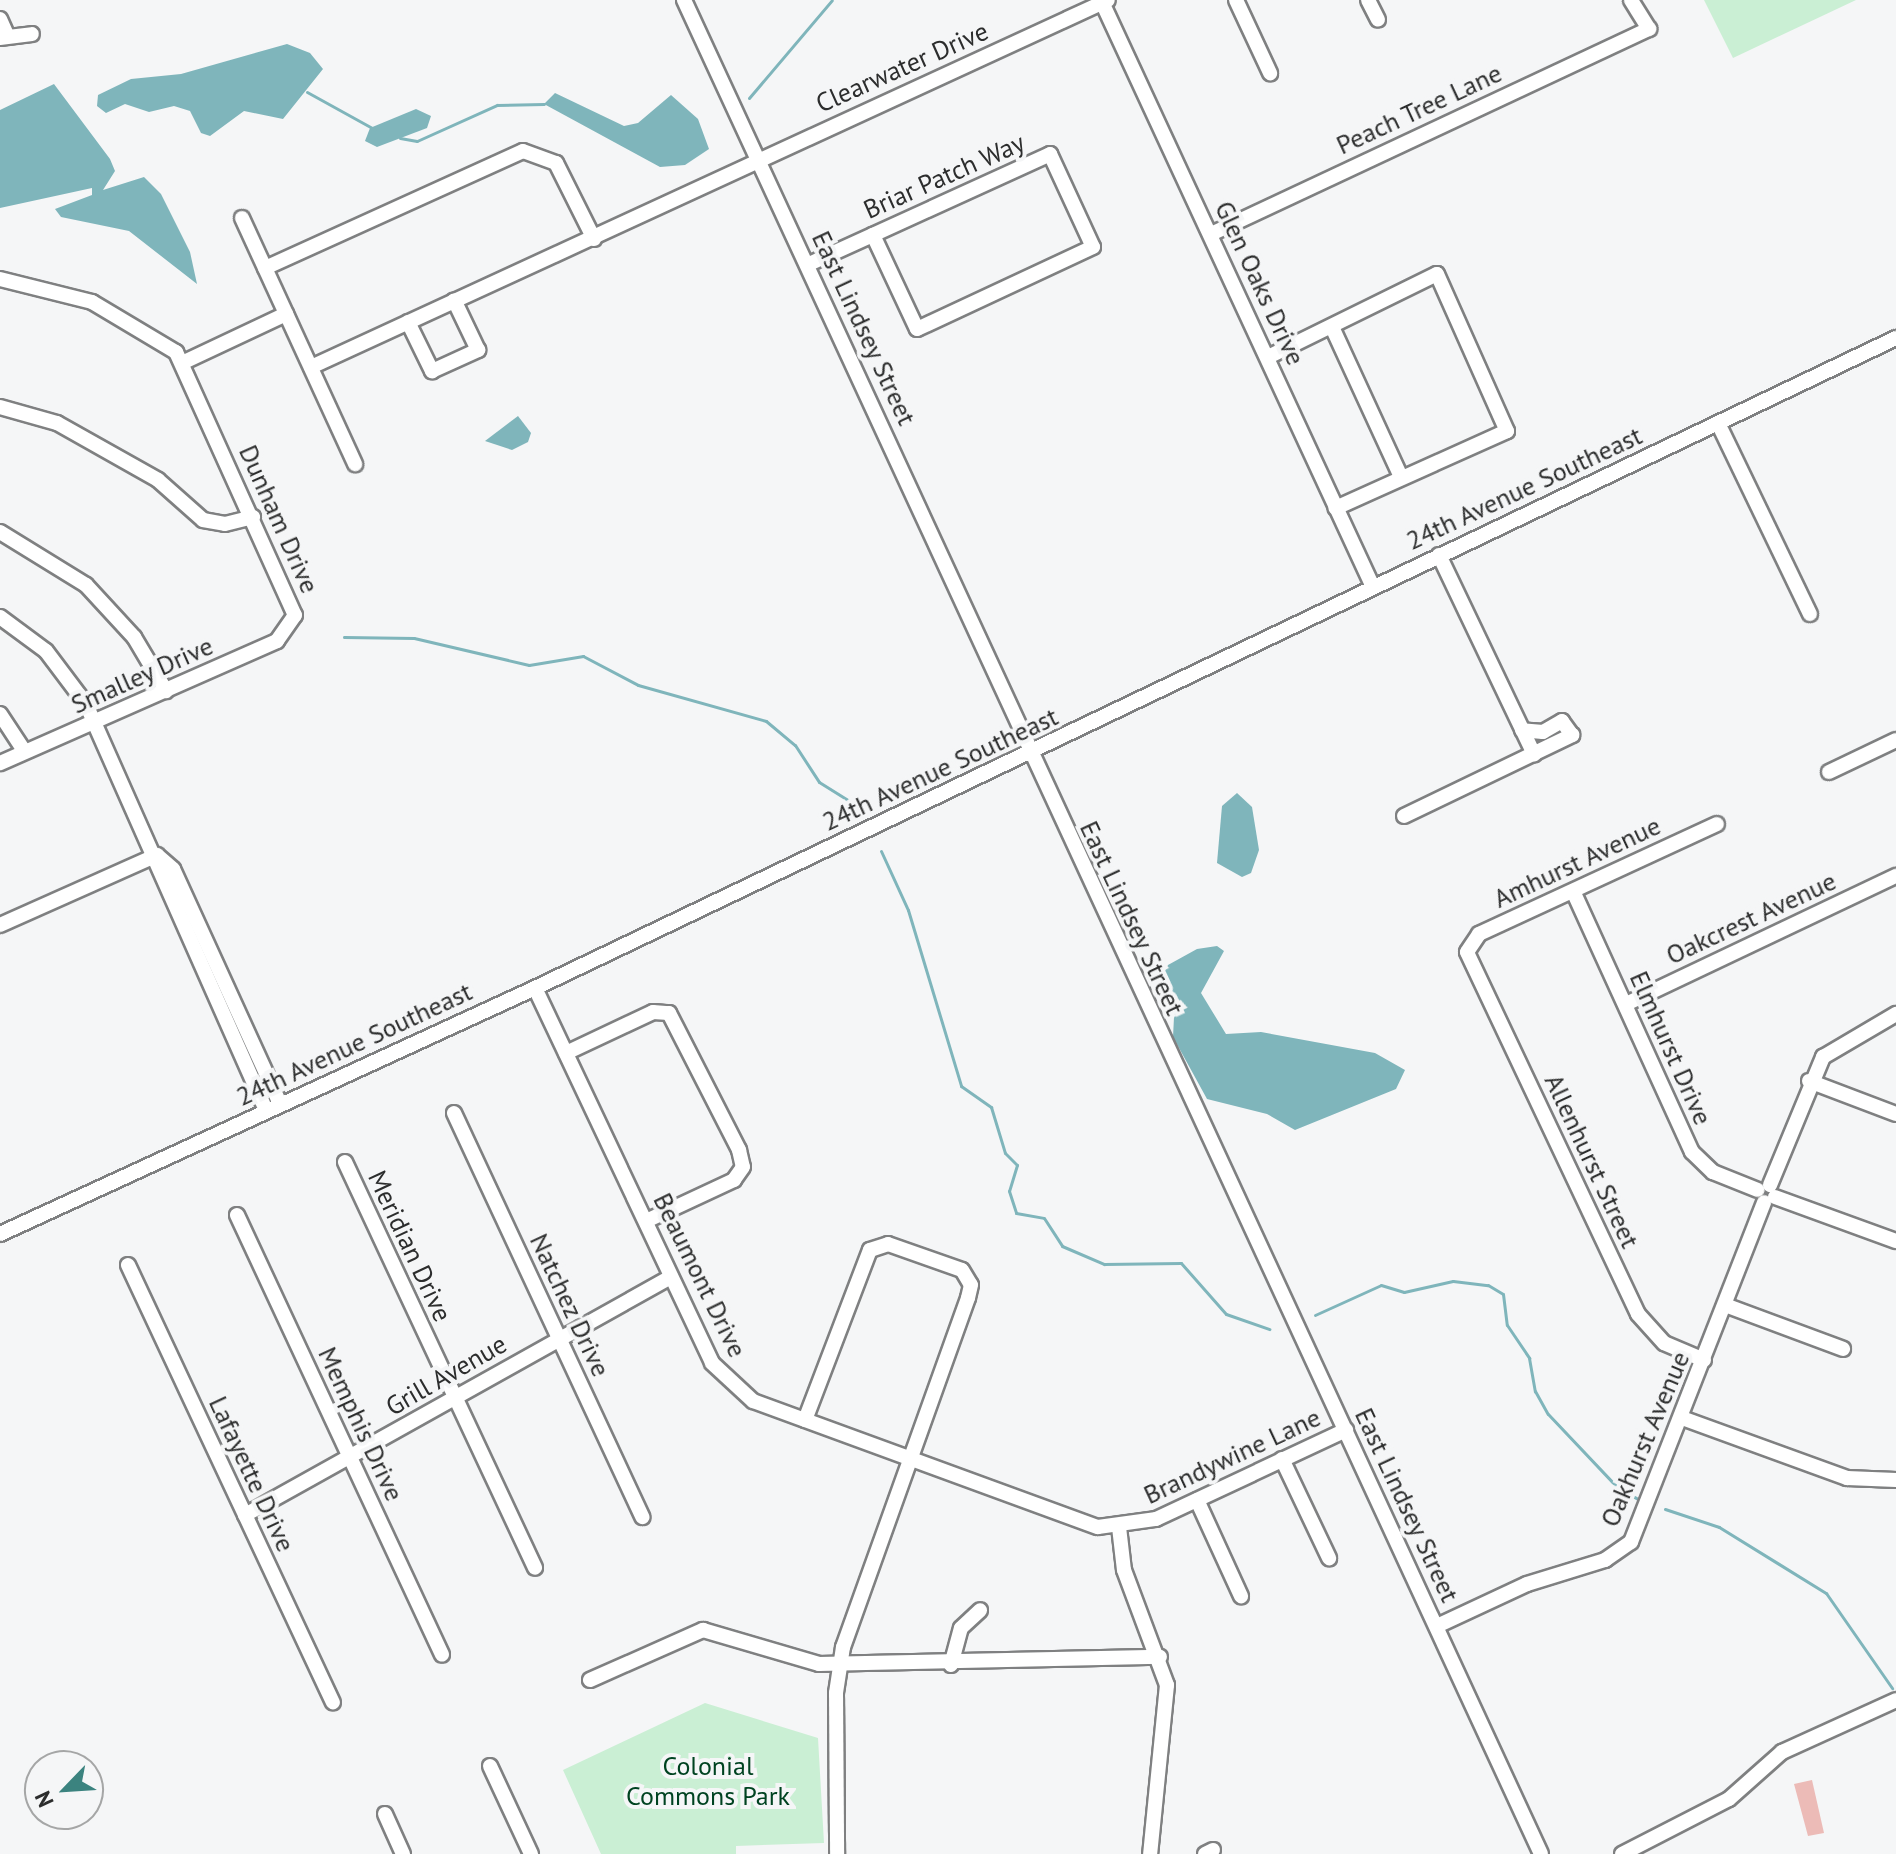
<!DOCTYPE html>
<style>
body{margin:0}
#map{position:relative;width:1896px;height:1854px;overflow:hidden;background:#f5f6f7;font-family:"PT Sans",sans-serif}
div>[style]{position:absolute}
.green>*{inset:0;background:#caefd4}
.water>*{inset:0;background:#7fb5bb}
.stream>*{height:3px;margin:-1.5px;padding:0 1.5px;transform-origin:1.5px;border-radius:1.5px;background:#7fb5bb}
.building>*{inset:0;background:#ecbbb7}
.roads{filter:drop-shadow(2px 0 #7f8081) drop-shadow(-2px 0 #7f8081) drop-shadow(0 2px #7f8081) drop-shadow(0 -2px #7f8081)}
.minor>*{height:14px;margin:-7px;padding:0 7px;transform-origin:7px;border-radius:7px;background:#fff}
span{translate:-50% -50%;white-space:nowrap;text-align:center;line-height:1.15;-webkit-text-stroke:8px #f5f6f7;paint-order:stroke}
.street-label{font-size:26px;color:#2c2d2d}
.park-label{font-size:26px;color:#004321}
.north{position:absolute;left:24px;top:1750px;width:80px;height:80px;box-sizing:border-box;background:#f5f6f7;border:2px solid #a5a6a6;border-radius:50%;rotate:245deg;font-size:22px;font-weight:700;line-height:32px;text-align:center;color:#2c2d2d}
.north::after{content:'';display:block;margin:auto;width:28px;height:36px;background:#3b837f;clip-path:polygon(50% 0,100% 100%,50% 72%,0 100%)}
</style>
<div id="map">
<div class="green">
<div style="clip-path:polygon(1704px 0,1856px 0,1733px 58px)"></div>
<div style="clip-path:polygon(705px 1703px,818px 1738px,824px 1843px,736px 1846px,736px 1854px,601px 1854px,563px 1770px)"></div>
</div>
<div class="water">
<div style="clip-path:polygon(287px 44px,310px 53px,323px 69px,283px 119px,244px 111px,210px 136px,201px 133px,190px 111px,174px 106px,149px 112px,125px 104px,106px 113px,97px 106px,98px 95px,131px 79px,181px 74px)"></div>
<div style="clip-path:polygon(54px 84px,110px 159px,115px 171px,103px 190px,144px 177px,161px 194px,190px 252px,197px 284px,129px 231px,61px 217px,55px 209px,92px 195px,92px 188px,0 208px,0 110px)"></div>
<div style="clip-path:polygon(555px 93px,624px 126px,638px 123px,671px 95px,698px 119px,709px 149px,685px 165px,660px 167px,544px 104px)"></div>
<div style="clip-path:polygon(416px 109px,431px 116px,427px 128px,377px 147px,365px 141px,370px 128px)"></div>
<div style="clip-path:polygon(518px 416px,531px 433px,528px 442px,512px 450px,485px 441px)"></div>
<div style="clip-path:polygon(1237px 793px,1252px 807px,1259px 850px,1251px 873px,1242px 877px,1217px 863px,1222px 806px)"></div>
<div style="clip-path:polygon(1217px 946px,1224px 951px,1201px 993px,1226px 1034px,1261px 1032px,1375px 1053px,1405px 1070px,1396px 1089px,1295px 1130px,1267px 1114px,1207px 1099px,1173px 1037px,1174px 1017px,1157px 986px,1168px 965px,1197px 949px)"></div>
</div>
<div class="stream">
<div style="left:307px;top:92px;width:77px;rotate:28.9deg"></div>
<div style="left:749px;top:98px;width:128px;rotate:-49.7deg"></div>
<div style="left:400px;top:138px;width:17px;rotate:10deg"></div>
<div style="left:417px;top:141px;width:88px;rotate:-24.2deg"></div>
<div style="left:497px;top:105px;width:47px;rotate:-1.2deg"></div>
<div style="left:344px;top:637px;width:70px;rotate:0.8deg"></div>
<div style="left:414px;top:638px;width:118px;rotate:13.2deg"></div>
<div style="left:529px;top:665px;width:55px;rotate:-9.5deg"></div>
<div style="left:583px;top:656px;width:62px;rotate:27.8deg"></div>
<div style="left:638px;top:685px;width:133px;rotate:15.7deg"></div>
<div style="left:766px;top:721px;width:38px;rotate:40deg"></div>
<div style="left:795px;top:745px;width:44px;rotate:57deg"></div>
<div style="left:819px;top:782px;width:51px;rotate:32.1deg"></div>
<div style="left:881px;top:851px;width:65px;rotate:65.4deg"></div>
<div style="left:908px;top:910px;width:184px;rotate:73.2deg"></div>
<div style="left:961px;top:1086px;width:37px;rotate:35deg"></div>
<div style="left:991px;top:1107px;width:48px;rotate:73.1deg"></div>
<div style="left:1005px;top:1153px;width:17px;rotate:45deg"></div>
<div style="left:1017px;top:1165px;width:27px;rotate:107deg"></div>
<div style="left:1009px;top:1191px;width:23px;rotate:72deg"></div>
<div style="left:1016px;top:1213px;width:28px;rotate:10deg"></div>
<div style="left:1044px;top:1218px;width:33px;rotate:57deg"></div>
<div style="left:1062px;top:1246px;width:46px;rotate:23.2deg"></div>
<div style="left:1104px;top:1264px;width:77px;rotate:-0.7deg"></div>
<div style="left:1181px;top:1263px;width:68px;rotate:48.6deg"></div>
<div style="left:1226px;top:1314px;width:46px;rotate:19.2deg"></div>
<div style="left:1315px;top:1315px;width:72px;rotate:-24.4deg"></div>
<div style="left:1381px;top:1285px;width:24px;rotate:17deg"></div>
<div style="left:1404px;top:1292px;width:50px;rotate:-12.7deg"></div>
<div style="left:1453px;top:1281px;width:35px;rotate:7deg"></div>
<div style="left:1488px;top:1285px;width:17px;rotate:31deg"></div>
<div style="left:1503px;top:1294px;width:31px;rotate:83deg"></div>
<div style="left:1507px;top:1325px;width:40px;rotate:56deg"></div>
<div style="left:1529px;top:1358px;width:34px;rotate:80deg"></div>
<div style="left:1535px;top:1391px;width:26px;rotate:61deg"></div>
<div style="left:1548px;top:1414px;width:102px;rotate:46.6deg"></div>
<div style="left:1618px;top:1488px;width:21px;rotate:29deg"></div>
<div style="left:1665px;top:1509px;width:57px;rotate:18.4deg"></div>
<div style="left:1719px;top:1527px;width:126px;rotate:31.7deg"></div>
<div style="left:1826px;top:1593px;width:116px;rotate:55.2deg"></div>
</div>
<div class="building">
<div style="clip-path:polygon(1812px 1780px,1824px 1833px,1808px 1836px,1794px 1784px)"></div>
</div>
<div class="roads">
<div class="minor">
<div style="left:684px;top:0;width:2042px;rotate:65.19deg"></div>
<div style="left:1101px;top:0;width:647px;rotate:65.14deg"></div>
<div style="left:1236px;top:0;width:81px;rotate:65deg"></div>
<div style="left:1368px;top:0;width:22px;rotate:63deg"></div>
<div style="left:0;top:19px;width:17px;rotate:66deg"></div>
<div style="left:0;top:38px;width:32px;rotate:-7deg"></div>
<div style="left:242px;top:218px;width:271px;rotate:65.3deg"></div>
<div style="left:1211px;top:234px;width:484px;rotate:-25.1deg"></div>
<div style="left:1649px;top:29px;width:34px;rotate:-122deg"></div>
<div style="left:809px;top:264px;width:265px;rotate:-24.5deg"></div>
<div style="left:1050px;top:154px;width:102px;rotate:65.2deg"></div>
<div style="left:1093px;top:247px;width:194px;rotate:155deg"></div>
<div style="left:917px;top:329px;width:104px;rotate:-115.1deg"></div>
<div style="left:265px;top:268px;width:283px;rotate:-24.4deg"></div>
<div style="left:523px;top:151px;width:35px;rotate:20deg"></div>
<div style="left:556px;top:163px;width:85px;rotate:63.4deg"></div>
<div style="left:0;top:279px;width:95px;rotate:14deg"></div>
<div style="left:92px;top:302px;width:98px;rotate:30.8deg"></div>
<div style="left:176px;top:352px;width:289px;rotate:65.7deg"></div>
<div style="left:295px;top:615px;width:32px;rotate:125deg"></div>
<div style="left:277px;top:641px;width:303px;rotate:156.2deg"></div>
<div style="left:408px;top:322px;width:55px;rotate:63.9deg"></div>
<div style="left:432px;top:371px;width:51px;rotate:-24.5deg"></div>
<div style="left:478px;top:350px;width:55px;rotate:-115.6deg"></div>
<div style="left:1332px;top:327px;width:165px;rotate:65.3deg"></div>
<div style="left:1268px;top:357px;width:188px;rotate:-26.2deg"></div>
<div style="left:1437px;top:274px;width:172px;rotate:66deg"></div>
<div style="left:1507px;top:431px;width:188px;rotate:155.8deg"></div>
<div style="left:184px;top:362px;width:113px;rotate:-25.2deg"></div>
<div style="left:311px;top:367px;width:877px;rotate:-24.72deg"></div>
<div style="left:0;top:407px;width:59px;rotate:15.7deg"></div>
<div style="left:57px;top:423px;width:116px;rotate:29.4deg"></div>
<div style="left:158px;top:480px;width:60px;rotate:41.6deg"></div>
<div style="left:203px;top:520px;width:22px;rotate:10deg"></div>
<div style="left:225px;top:524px;width:29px;rotate:-14deg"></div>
<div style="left:1718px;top:423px;width:212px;rotate:64.3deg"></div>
<div style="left:0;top:532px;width:101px;rotate:31.6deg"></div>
<div style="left:86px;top:585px;width:71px;rotate:47.3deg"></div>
<div style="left:134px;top:637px;width:63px;rotate:59.3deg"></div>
<div style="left:1439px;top:555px;width:221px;rotate:64.5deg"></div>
<div style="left:0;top:617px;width:57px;rotate:36.5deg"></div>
<div style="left:46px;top:651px;width:66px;rotate:53deg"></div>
<div style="left:86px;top:704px;width:445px;rotate:66.1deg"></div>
<div style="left:0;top:714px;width:45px;rotate:56.7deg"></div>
<div style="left:1829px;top:772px;width:74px;rotate:-25.5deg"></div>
<div style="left:1404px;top:816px;width:187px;rotate:-25.7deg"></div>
<div style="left:1572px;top:735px;width:17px;rotate:-126deg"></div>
<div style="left:1562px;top:721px;width:22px;rotate:150deg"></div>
<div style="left:1543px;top:732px;width:21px;rotate:-175deg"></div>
<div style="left:157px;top:855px;width:21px;rotate:41deg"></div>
<div style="left:173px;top:869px;width:258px;rotate:65.5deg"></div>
<div style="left:1573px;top:891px;width:287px;rotate:65.5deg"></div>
<div style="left:1692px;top:1152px;width:29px;rotate:44deg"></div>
<div style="left:1713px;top:1172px;width:48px;rotate:21.8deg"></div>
<div style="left:0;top:925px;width:172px;rotate:-24deg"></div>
<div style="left:535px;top:988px;width:415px;rotate:64.7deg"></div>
<div style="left:712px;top:1363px;width:56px;rotate:42.8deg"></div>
<div style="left:753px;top:1401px;width:367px;rotate:20.1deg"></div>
<div style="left:1098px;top:1527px;width:59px;rotate:-7.9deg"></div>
<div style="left:1156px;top:1519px;width:210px;rotate:-25.1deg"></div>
<div style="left:1626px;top:1004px;width:299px;rotate:-25.4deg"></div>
<div style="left:566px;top:1053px;width:96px;rotate:-25.2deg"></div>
<div style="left:653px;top:1012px;width:16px;rotate:4deg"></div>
<div style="left:669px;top:1013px;width:154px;rotate:62.9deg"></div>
<div style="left:739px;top:1150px;width:17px;rotate:77deg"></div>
<div style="left:743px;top:1167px;width:16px;rotate:125deg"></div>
<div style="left:734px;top:1180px;width:97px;rotate:155deg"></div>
<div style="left:1809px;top:1081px;width:93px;rotate:20.8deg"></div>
<div style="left:454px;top:1113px;width:446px;rotate:65deg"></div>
<div style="left:345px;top:1162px;width:448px;rotate:64.9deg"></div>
<div style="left:1770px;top:1185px;width:139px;rotate:-67.5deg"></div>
<div style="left:1823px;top:1057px;width:85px;rotate:-30.5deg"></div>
<div style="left:1775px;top:1197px;width:129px;rotate:20deg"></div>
<div style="left:237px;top:1215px;width:485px;rotate:65deg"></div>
<div style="left:0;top:1234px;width:589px;rotate:-24.69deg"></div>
<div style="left:535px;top:988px;width:1508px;rotate:-25.53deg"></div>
<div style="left:128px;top:1265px;width:483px;rotate:64.9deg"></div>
<div style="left:1725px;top:1305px;width:126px;rotate:20.4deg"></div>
<div style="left:1704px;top:1360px;width:43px;rotate:-157deg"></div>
<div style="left:1664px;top:1343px;width:39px;rotate:-132deg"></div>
<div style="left:1638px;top:1314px;width:400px;rotate:-115.3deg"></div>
<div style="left:1467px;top:952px;width:22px;rotate:-56deg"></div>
<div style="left:1479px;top:934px;width:262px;rotate:-24.8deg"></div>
<div style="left:1682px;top:1418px;width:176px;rotate:20deg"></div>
<div style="left:1847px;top:1478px;width:49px;rotate:2.3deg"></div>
<div style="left:805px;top:1420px;width:182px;rotate:-69.1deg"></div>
<div style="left:870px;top:1250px;width:19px;rotate:-18deg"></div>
<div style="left:888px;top:1244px;width:78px;rotate:19.4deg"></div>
<div style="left:962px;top:1270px;width:17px;rotate:59deg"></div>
<div style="left:971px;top:1285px;width:13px;rotate:103deg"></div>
<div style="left:968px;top:1298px;width:371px;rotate:109.7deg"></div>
<div style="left:843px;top:1647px;width:47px;rotate:98.7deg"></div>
<div style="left:836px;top:1693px;width:161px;rotate:89.6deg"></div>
<div style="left:1282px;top:1459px;width:110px;rotate:64.6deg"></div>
<div style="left:1197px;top:1500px;width:106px;rotate:65.4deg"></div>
<div style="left:245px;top:1515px;width:488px;rotate:-29.2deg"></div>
<div style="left:1119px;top:1527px;width:43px;rotate:83.4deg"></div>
<div style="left:1124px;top:1570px;width:123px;rotate:69.5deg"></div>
<div style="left:1167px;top:1685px;width:170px;rotate:95.7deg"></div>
<div style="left:1437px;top:1626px;width:99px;rotate:-25deg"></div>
<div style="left:1527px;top:1584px;width:82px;rotate:-17.1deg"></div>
<div style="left:1605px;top:1560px;width:32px;rotate:-35deg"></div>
<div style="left:1631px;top:1542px;width:365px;rotate:-68.6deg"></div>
<div style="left:951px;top:1665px;width:38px;rotate:-75deg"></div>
<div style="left:961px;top:1628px;width:26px;rotate:-43deg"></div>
<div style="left:590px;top:1680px;width:124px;rotate:-23.9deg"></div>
<div style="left:703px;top:1630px;width:121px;rotate:16.3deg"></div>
<div style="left:819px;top:1664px;width:341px;rotate:-1.2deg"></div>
<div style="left:490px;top:1766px;width:97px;rotate:65deg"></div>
<div style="left:385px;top:1814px;width:44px;rotate:65.8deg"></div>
<div style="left:1205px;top:1854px;width:9px;rotate:-27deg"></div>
<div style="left:1622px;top:1854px;width:120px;rotate:-27.2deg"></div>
<div style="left:1729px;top:1799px;width:71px;rotate:-41.6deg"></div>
<div style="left:1782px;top:1752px;width:125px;rotate:-24.5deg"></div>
</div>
</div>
<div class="street-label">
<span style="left:902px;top:67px;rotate:-24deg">Clearwater Drive</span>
<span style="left:1419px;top:109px;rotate:-25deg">Peach Tree Lane</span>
<span style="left:944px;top:176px;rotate:-24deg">Briar Patch Way</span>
<span style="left:1260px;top:283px;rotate:65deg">Glen Oaks Drive</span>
<span style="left:864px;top:328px;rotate:65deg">East Lindsey Street</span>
<span style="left:1524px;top:488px;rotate:-25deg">24th Avenue Southeast</span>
<span style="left:279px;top:519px;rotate:66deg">Dunham Drive</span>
<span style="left:142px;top:675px;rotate:-24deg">Smalley Drive</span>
<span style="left:940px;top:769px;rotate:-25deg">24th Avenue Southeast</span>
<span style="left:1577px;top:862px;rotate:-25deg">Amhurst Avenue</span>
<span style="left:1132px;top:918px;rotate:65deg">East Lindsey Street</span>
<span style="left:1751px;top:918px;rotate:-25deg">Oakcrest Avenue</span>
<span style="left:354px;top:1044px;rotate:-25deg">24th Avenue Southeast</span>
<span style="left:1671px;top:1048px;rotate:66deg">Elmhurst Drive</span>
<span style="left:1592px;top:1161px;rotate:65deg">Allenhurst Street</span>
<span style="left:410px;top:1246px;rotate:65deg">Meridian Drive</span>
<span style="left:700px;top:1275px;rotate:64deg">Beaumont Drive</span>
<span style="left:570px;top:1305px;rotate:65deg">Natchez Drive</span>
<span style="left:446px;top:1375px;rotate:-30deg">Grill Avenue</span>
<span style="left:361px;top:1424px;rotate:65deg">Memphis Drive</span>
<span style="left:1645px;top:1439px;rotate:-67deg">Oakhurst Avenue</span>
<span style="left:1232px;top:1456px;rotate:-25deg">Brandywine Lane</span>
<span style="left:252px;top:1474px;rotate:65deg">Lafayette Drive</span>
<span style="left:1407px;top:1505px;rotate:65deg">East Lindsey Street</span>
</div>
<div class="park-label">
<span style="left:708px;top:1781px">Colonial<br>Commons Park</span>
</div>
<div class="north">N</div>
</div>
